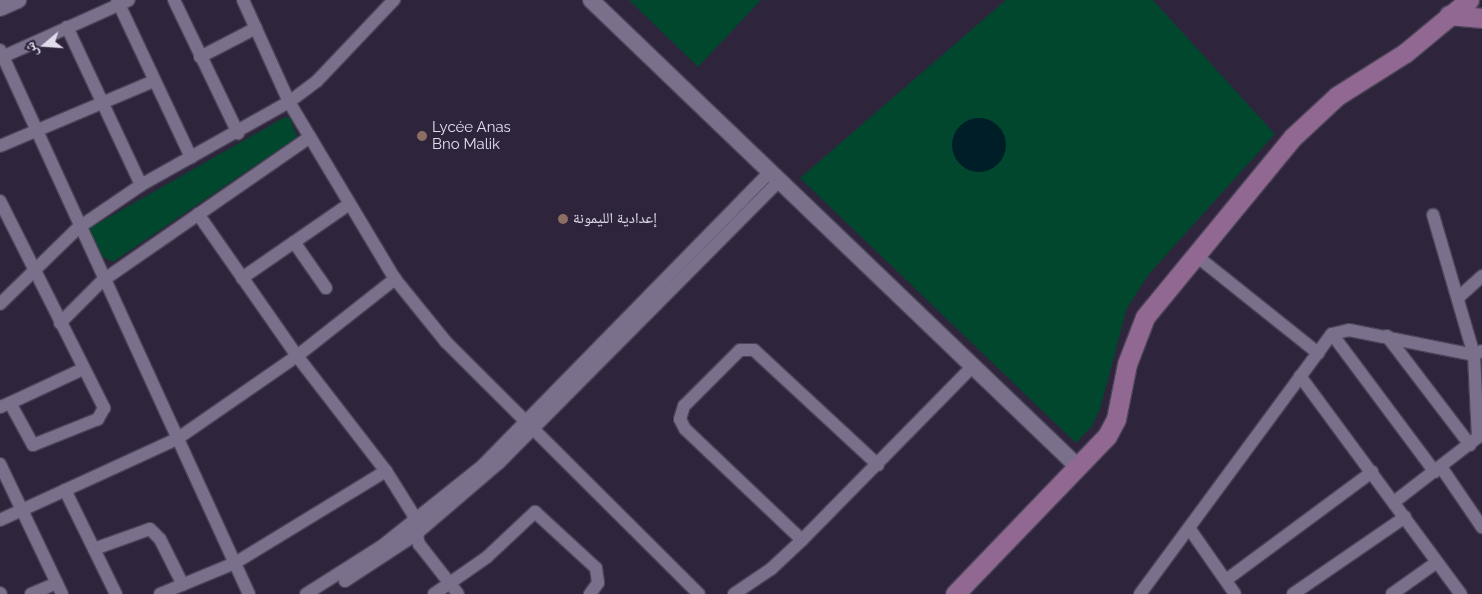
<!DOCTYPE html>
<meta charset="utf-8">
<style>
body{margin:0}
#map{position:relative;width:1482px;height:594px;overflow:hidden;background:#2e253d;font-family:Raleway,"Noto Naskh Arabic",sans-serif}
div>[style]{position:absolute}
.green>*{inset:0;background:#00472e}
.water>*{inset:0;background:#001e27}
.round{border-radius:50%}
.roads{filter:drop-shadow(1px 0 #4c4458) drop-shadow(-1px 0 #4c4458) drop-shadow(0 1px #4c4458) drop-shadow(0 -1px #4c4458)}
.minor>*{height:12px;margin:-6px;padding:0 6px;transform-origin:6px;border-radius:6px;background:#7a708c}
.tertiary>*{height:16px;margin:-8px;padding:0 8px;transform-origin:8px;border-radius:8px;background:#7a708c}
.secondary>*{height:19px;margin:-9.5px;padding:0 9.5px;transform-origin:9.5px;border-radius:9.5px;background:#916892}
.dots>*{width:14px;height:14px;translate:-50% -50%;box-sizing:border-box;border:2px solid #2e253d;border-radius:50%}
span{translate:-50% -50%;white-space:nowrap;text-align:center;line-height:1.15;-webkit-text-stroke:4px #2e253d;paint-order:stroke}
.poi-label{font-size:15px;color:#e1dcec}
.left{translate:0 -50%;text-align:left}
.north{position:absolute;left:20px;top:20px;width:50px;height:50px;-webkit-text-stroke:4px #2e253d;paint-order:stroke;rotate:252deg;font-size:14px;font-weight:700;line-height:20px;text-align:center;color:#e1dcec}
.north::after{content:'';display:block;margin:auto;width:18px;height:22px;background:#e1dcec;clip-path:polygon(50% 0,100% 100%,50% 72%,0 100%)}
</style>
<div id="map">
<div class="green">
<div style="clip-path:polygon(629px 0,761px 0,698px 67px)"></div>
<div style="clip-path:polygon(1006px 0,1153px 0,1275px 134px,1149px 274px,1127px 308px,1100px 409px,1092px 426px,1076px 443px,800px 178px)"></div>
<div style="clip-path:polygon(285px 117px,290px 118px,297px 137px,113px 262px,97px 254px,90px 228px)"></div>
</div>
<div class="water">
<div class="round" style="left:952px;top:118px;width:54px;height:54px"></div>
</div>
<div class="roads">
<div class="minor">
<div style="left:117px;top:0;width:174px;rotate:64.8deg"></div>
<div style="left:174px;top:0;width:148px;rotate:64.3deg"></div>
<div style="left:243px;top:0;width:112px;rotate:65.7deg"></div>
<div style="left:289px;top:102px;width:206px;rotate:59.1deg"></div>
<div style="left:395px;top:279px;width:81px;rotate:51deg"></div>
<div style="left:446px;top:342px;width:357px;rotate:44.9deg"></div>
<div style="left:67px;top:27px;width:174px;rotate:64.9deg"></div>
<div style="left:0;top:50px;width:598px;rotate:65.41deg"></div>
<div style="left:200px;top:57px;width:63px;rotate:-27.4deg"></div>
<div style="left:0;top:58px;width:141px;rotate:-24.2deg"></div>
<div style="left:0;top:146px;width:167px;rotate:-22.9deg"></div>
<div style="left:0;top:201px;width:232px;rotate:63.3deg"></div>
<div style="left:104px;top:408px;width:13px;rotate:119deg"></div>
<div style="left:98px;top:419px;width:70px;rotate:158.2deg"></div>
<div style="left:33px;top:445px;width:48px;rotate:-118.7deg"></div>
<div style="left:10px;top:403px;width:11px;rotate:158deg"></div>
<div style="left:198px;top:214px;width:173px;rotate:55.1deg"></div>
<div style="left:297px;top:356px;width:145px;rotate:52.3deg"></div>
<div style="left:386px;top:471px;width:51px;rotate:57.9deg"></div>
<div style="left:413px;top:514px;width:31px;rotate:79deg"></div>
<div style="left:419px;top:544px;width:63px;rotate:52deg"></div>
<div style="left:294px;top:242px;width:56px;rotate:55.2deg"></div>
<div style="left:1194px;top:254px;width:159px;rotate:38.6deg"></div>
<div style="left:242px;top:278px;width:129px;rotate:-34.6deg"></div>
<div style="left:1460px;top:296px;width:30px;rotate:-42deg"></div>
<div style="left:0;top:304px;width:109px;rotate:-44.3deg"></div>
<div style="left:78px;top:228px;width:76px;rotate:-34.3deg"></div>
<div style="left:141px;top:185px;width:170px;rotate:-29.3deg"></div>
<div style="left:289px;top:102px;width:35px;rotate:-37deg"></div>
<div style="left:317px;top:81px;width:112px;rotate:-46.5deg"></div>
<div style="left:60px;top:323px;width:59px;rotate:-45deg"></div>
<div style="left:102px;top:281px;width:253px;rotate:-34.7deg"></div>
<div style="left:1332px;top:334px;width:172px;rotate:53.3deg"></div>
<div style="left:1387px;top:336px;width:137px;rotate:52.7deg"></div>
<div style="left:1300px;top:376px;width:271px;rotate:53.6deg"></div>
<div style="left:10px;top:403px;width:81px;rotate:-25deg"></div>
<div style="left:0;top:464px;width:144px;rotate:64.5deg"></div>
<div style="left:1441px;top:467px;width:73px;rotate:55.7deg"></div>
<div style="left:65px;top:490px;width:116px;rotate:63.9deg"></div>
<div style="left:1394px;top:502px;width:106px;rotate:-37.7deg"></div>
<div style="left:1478px;top:437px;width:82px;rotate:-92.8deg"></div>
<div style="left:1474px;top:355px;width:146px;rotate:-106.3deg"></div>
<div style="left:0;top:520px;width:195px;rotate:-24.6deg"></div>
<div style="left:177px;top:439px;width:146px;rotate:-34.7deg"></div>
<div style="left:297px;top:356px;width:125px;rotate:-38.2deg"></div>
<div style="left:1189px;top:528px;width:80px;rotate:55.1deg"></div>
<div style="left:802px;top:540px;width:161px;rotate:-136.5deg"></div>
<div style="left:685px;top:429px;width:11px;rotate:-117deg"></div>
<div style="left:680px;top:419px;width:14px;rotate:-73deg"></div>
<div style="left:684px;top:406px;width:79px;rotate:-45deg"></div>
<div style="left:740px;top:350px;width:14px"></div>
<div style="left:754px;top:350px;width:169px;rotate:42.8deg"></div>
<div style="left:94px;top:549px;width:59px;rotate:-19.7deg"></div>
<div style="left:150px;top:529px;width:14px;rotate:45deg"></div>
<div style="left:160px;top:539px;width:51px;rotate:63.4deg"></div>
<div style="left:1226px;top:580px;width:182px;rotate:-36.5deg"></div>
<div style="left:345px;top:581px;width:84px;rotate:-33.3deg"></div>
<div style="left:415px;top:535px;width:111px;rotate:-40.6deg"></div>
<div style="left:499px;top:463px;width:397px;rotate:-45.2deg"></div>
<div style="left:0;top:593px;width:1px;rotate:45deg"></div>
<div style="left:31px;top:594px;width:28px;rotate:-23deg"></div>
<div style="left:160px;top:594px;width:81px;rotate:-22.5deg"></div>
<div style="left:235px;top:563px;width:177px;rotate:-31.4deg"></div>
<div style="left:306px;top:594px;width:90px;rotate:-32.3deg"></div>
<div style="left:382px;top:546px;width:129px;rotate:-38.7deg"></div>
<div style="left:483px;top:465px;width:410px;rotate:-45.6deg"></div>
<div style="left:434px;top:594px;width:65px;rotate:-34.9deg"></div>
<div style="left:487px;top:557px;width:66px;rotate:-43.2deg"></div>
<div style="left:535px;top:512px;width:83px;rotate:42.6deg"></div>
<div style="left:596px;top:568px;width:15px;rotate:82deg"></div>
<div style="left:598px;top:583px;width:14px;rotate:126deg"></div>
<div style="left:734px;top:594px;width:45px;rotate:-34deg"></div>
<div style="left:771px;top:569px;width:42px;rotate:-43.1deg"></div>
<div style="left:802px;top:540px;width:244px;rotate:-45.5deg"></div>
<div style="left:1140px;top:594px;width:323px;rotate:-53.6deg"></div>
<div style="left:1332px;top:334px;width:17px;rotate:-13deg"></div>
<div style="left:1349px;top:330px;width:127px;rotate:11.3deg"></div>
<div style="left:1474px;top:355px;width:9px;rotate:-27deg"></div>
<div style="left:1293px;top:594px;width:136px;rotate:-34.5deg"></div>
<div style="left:1392px;top:594px;width:55px;rotate:-35.4deg"></div>
</div>
<div class="tertiary">
<div style="left:591px;top:0;width:673px;rotate:43.8deg"></div>
<div style="left:0;top:8px;width:20px;rotate:-24deg"></div>
</div>
<div class="secondary">
<div style="left:1449px;top:15px;width:33px;rotate:5deg"></div>
<div style="left:955px;top:594px;width:219px;rotate:-46.1deg"></div>
<div style="left:1107px;top:436px;width:19px;rotate:-62deg"></div>
<div style="left:1116px;top:419px;width:56px;rotate:-78.7deg"></div>
<div style="left:1127px;top:364px;width:50px;rotate:-69deg"></div>
<div style="left:1145px;top:317px;width:233px;rotate:-50.6deg"></div>
<div style="left:1293px;top:137px;width:60px;rotate:-43deg"></div>
<div style="left:1337px;top:96px;width:80px;rotate:-32.3deg"></div>
<div style="left:1405px;top:53px;width:83px;rotate:-39.6deg"></div>
</div>
</div>
<div class="dots">
<div style="left:422px;top:136px;background:#8d6e63"></div>
<div style="left:563px;top:219px;background:#8d6e63"></div>
</div>
<div class="poi-label">
<span class="left" style="left:432px;top:136px">Lycée Anas<br>Bno Malik</span>
<span class="left" style="left:573px;top:219px">إعدادية الليمونة</span>
</div>
<div class="north">ش</div>
</div>
